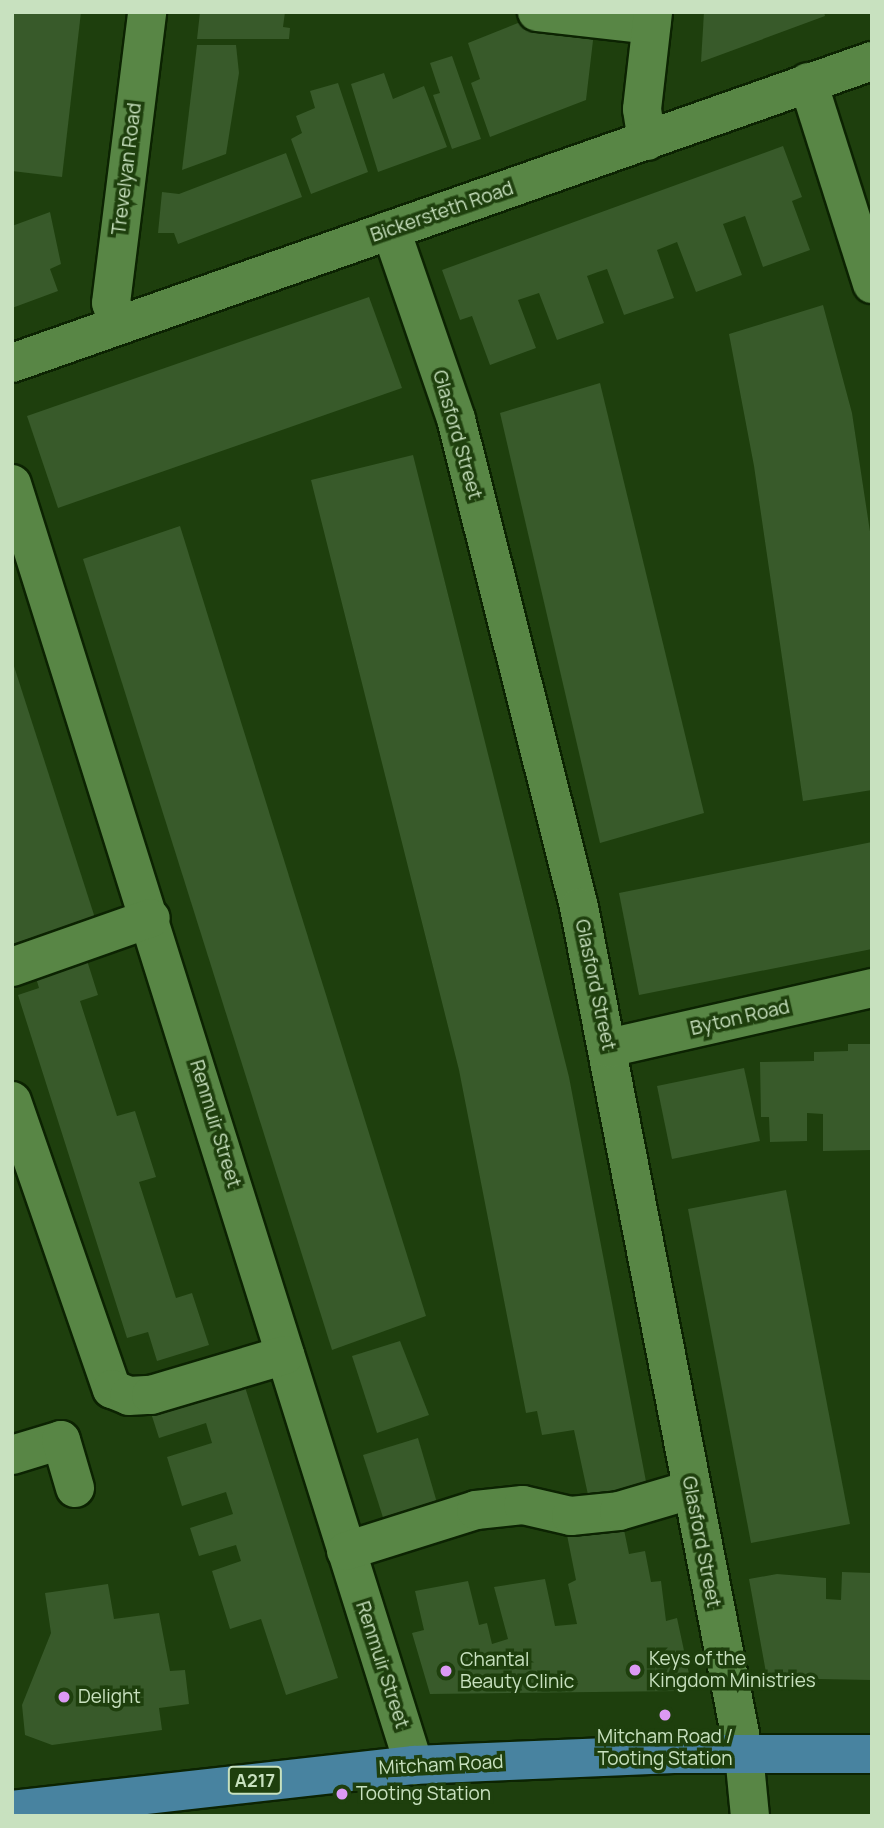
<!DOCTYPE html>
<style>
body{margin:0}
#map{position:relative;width:884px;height:1828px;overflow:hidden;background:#1e3f0d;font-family:Manrope,sans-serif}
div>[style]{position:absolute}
.building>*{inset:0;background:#385a2a}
.roads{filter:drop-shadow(2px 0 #0c2302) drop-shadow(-2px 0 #0c2302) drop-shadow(0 2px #0c2302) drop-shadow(0 -2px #0c2302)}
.minor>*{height:38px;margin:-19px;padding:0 19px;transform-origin:19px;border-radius:19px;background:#588645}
.major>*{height:38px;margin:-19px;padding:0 19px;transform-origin:19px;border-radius:19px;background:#4883a0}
.dots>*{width:19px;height:19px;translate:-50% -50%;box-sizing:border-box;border:4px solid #1e3f0d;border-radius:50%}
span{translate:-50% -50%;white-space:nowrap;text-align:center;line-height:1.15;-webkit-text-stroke:7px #1e3f0d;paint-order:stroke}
.shield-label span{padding:2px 5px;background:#1e3f0d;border:2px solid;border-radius:5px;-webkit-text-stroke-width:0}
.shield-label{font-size:18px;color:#c8e1bf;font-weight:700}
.street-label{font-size:19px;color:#c8e1bf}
.poi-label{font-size:19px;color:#c8e1bf}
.left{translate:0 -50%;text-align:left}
.frame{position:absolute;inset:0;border:14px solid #c8e1bf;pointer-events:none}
</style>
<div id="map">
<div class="building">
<div style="clip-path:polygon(12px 12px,81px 12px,62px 177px,12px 171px)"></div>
<div style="clip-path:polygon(200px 12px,285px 12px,283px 27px,290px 28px,289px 39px,197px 39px)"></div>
<div style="clip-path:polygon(704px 12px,824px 12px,825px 16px,701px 62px)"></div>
<div style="clip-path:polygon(518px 23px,594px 32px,586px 100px,490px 137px,471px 83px,480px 79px,468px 43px)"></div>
<div style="clip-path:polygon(197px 45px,236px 45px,239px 73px,226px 154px,182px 170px)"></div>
<div style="clip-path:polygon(452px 56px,481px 139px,452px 149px,433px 95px,440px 93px,430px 63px)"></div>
<div style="clip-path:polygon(384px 73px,393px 99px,424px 86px,447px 147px,378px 172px,351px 84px)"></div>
<div style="clip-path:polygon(338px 83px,368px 172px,311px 194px,291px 139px,302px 133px,296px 116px,315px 108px,310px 91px)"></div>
<div style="clip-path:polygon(783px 146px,802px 197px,792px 201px,810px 250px,763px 267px,745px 216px,723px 224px,742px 275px,696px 292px,677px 242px,657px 250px,674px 298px,624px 315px,607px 269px,598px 272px,587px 276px,604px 323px,557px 340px,539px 293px,518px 300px,536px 348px,490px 365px,472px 316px,460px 320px,442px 270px)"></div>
<div style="clip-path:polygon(286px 153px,302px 197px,178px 244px,174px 233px,158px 233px,162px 192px,179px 194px)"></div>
<div style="clip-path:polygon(50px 212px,61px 264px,50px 269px,58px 291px,12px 308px,12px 226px)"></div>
<div style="clip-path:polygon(369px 297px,402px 388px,58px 508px,27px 416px)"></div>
<div style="clip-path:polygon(823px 305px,852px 413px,872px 545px,872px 790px,803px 801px,754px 466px,729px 334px)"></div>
<div style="clip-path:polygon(600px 383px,704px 813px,600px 843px,500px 413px)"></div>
<div style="clip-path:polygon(413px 455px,569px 1077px,648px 1492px,590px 1504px,574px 1430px,542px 1435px,537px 1411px,526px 1413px,459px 1070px,311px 480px)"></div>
<div style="clip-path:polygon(180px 526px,426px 1316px,332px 1350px,83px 559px)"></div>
<div style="clip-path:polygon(12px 660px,95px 918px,12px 944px)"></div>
<div style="clip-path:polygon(872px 842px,872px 949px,639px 995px,619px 893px)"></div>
<div style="clip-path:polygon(84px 951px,98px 995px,80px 1001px,117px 1116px,135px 1111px,156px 1177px,139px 1182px,176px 1298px,192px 1293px,209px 1345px,157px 1361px,148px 1332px,127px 1338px,18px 995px,39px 988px,33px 968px)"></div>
<div style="clip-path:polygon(848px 1044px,872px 1044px,872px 1150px,823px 1151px,823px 1114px,807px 1113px,807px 1141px,770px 1142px,769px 1117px,761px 1117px,760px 1062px,814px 1061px,814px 1052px,848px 1051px)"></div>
<div style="clip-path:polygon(744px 1068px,760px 1141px,672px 1159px,657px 1086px)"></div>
<div style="clip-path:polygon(786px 1190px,850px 1524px,751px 1543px,688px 1209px)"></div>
<div style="clip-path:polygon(400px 1341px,429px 1415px,377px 1433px,352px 1356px)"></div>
<div style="clip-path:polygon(244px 1384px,338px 1678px,286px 1695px,261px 1619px,230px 1629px,212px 1571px,241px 1561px,236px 1545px,199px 1556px,190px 1528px,233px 1514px,226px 1492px,182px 1506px,167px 1457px,212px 1443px,206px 1423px,159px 1438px,151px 1413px)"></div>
<div style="clip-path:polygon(418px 1438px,440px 1513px,387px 1530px,363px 1455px)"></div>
<div style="clip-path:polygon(565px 1525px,623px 1525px,629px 1554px,645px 1551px,651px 1582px,661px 1581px,666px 1621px,677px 1618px,691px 1683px,681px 1691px,430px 1694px,412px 1633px,424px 1630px,415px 1591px,468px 1581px,479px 1625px,487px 1623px,492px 1644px,508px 1639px,494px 1587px,545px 1579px,555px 1626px,577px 1624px,568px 1584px,576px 1580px)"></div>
<div style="clip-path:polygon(842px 1572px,872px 1573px,872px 1680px,767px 1678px,749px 1579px,777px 1574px,826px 1578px,826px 1599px,841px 1600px)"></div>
<div style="clip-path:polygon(108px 1584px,114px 1619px,159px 1613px,170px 1671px,185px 1670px,189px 1704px,159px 1708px,162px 1730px,52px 1745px,25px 1735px,22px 1705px,51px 1633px,45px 1593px)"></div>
</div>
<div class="roads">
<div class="minor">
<div style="left:537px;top:12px;width:115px;rotate:6.5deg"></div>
<div style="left:808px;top:82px;width:212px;rotate:72.4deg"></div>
<div style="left:647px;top:141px;width:32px;rotate:-99deg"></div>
<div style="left:642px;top:109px;width:98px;rotate:-83.5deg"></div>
<div style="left:391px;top:230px;width:200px;rotate:71deg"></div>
<div style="left:456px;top:419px;width:503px;rotate:75.85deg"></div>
<div style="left:579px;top:907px;width:863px;rotate:78.98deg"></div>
<div style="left:744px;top:1754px;width:62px;rotate:84.5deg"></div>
<div style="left:118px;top:324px;width:22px;rotate:-108deg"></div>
<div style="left:111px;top:303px;width:293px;rotate:-82.9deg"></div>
<div style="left:12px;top:363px;width:911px;rotate:-19.35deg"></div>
<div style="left:12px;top:484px;width:1343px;rotate:72.58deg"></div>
<div style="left:12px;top:967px;width:147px;rotate:-19.4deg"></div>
<div style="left:608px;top:1048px;width:271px;rotate:-12.8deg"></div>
<div style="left:12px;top:1101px;width:305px;rotate:70.9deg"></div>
<div style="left:112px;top:1389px;width:18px;rotate:22deg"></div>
<div style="left:129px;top:1396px;width:22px;rotate:-3deg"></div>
<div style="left:151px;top:1395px;width:140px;rotate:-16.6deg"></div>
<div style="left:12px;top:1455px;width:51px;rotate:-17deg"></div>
<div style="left:61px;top:1440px;width:50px;rotate:73.7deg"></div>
<div style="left:346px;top:1551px;width:136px;rotate:-17.5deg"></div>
<div style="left:476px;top:1510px;width:47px;rotate:-6.1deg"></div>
<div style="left:523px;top:1505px;width:49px;rotate:12.9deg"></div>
<div style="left:571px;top:1516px;width:48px;rotate:-5.9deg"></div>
<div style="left:619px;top:1511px;width:74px;rotate:-16.5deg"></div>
</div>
<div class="major">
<div style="left:12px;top:1810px;width:405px;rotate:-6.4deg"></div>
<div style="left:414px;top:1765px;width:260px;rotate:-2.4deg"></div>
<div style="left:674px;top:1754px;width:198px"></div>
</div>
</div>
<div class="dots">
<div style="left:635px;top:1670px;background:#dc99f4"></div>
<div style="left:446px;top:1671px;background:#dc99f4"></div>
<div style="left:64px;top:1697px;background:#dc99f4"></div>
<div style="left:665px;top:1715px;background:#dc99f4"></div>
<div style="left:342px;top:1794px;background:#dc99f4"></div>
</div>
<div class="shield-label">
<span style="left:255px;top:1780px">A217</span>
</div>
<div class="street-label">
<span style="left:127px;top:169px;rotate:-83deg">Trevelyan Road</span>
<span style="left:442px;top:212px;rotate:-19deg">Bickersteth Road</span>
<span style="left:457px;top:435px;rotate:74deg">Glasford Street</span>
<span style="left:595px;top:985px;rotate:78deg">Glasford Street</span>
<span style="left:740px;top:1018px;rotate:-13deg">Byton Road</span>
<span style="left:215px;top:1124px;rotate:73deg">Renmuir Street</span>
<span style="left:701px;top:1542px;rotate:79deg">Glasford Street</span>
<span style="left:382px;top:1665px;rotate:72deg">Renmuir Street</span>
<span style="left:441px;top:1765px;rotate:-3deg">Mitcham Road</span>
</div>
<div class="poi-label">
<span class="left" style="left:649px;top:1670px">Keys of the<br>Kingdom Ministries</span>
<span class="left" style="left:460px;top:1671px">Chantal<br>Beauty Clinic</span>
<span class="left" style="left:78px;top:1697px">Delight</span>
<span style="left:665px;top:1748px">Mitcham Road /<br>Tooting Station</span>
<span class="left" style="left:356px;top:1794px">Tooting Station</span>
</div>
<div class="frame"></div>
</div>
